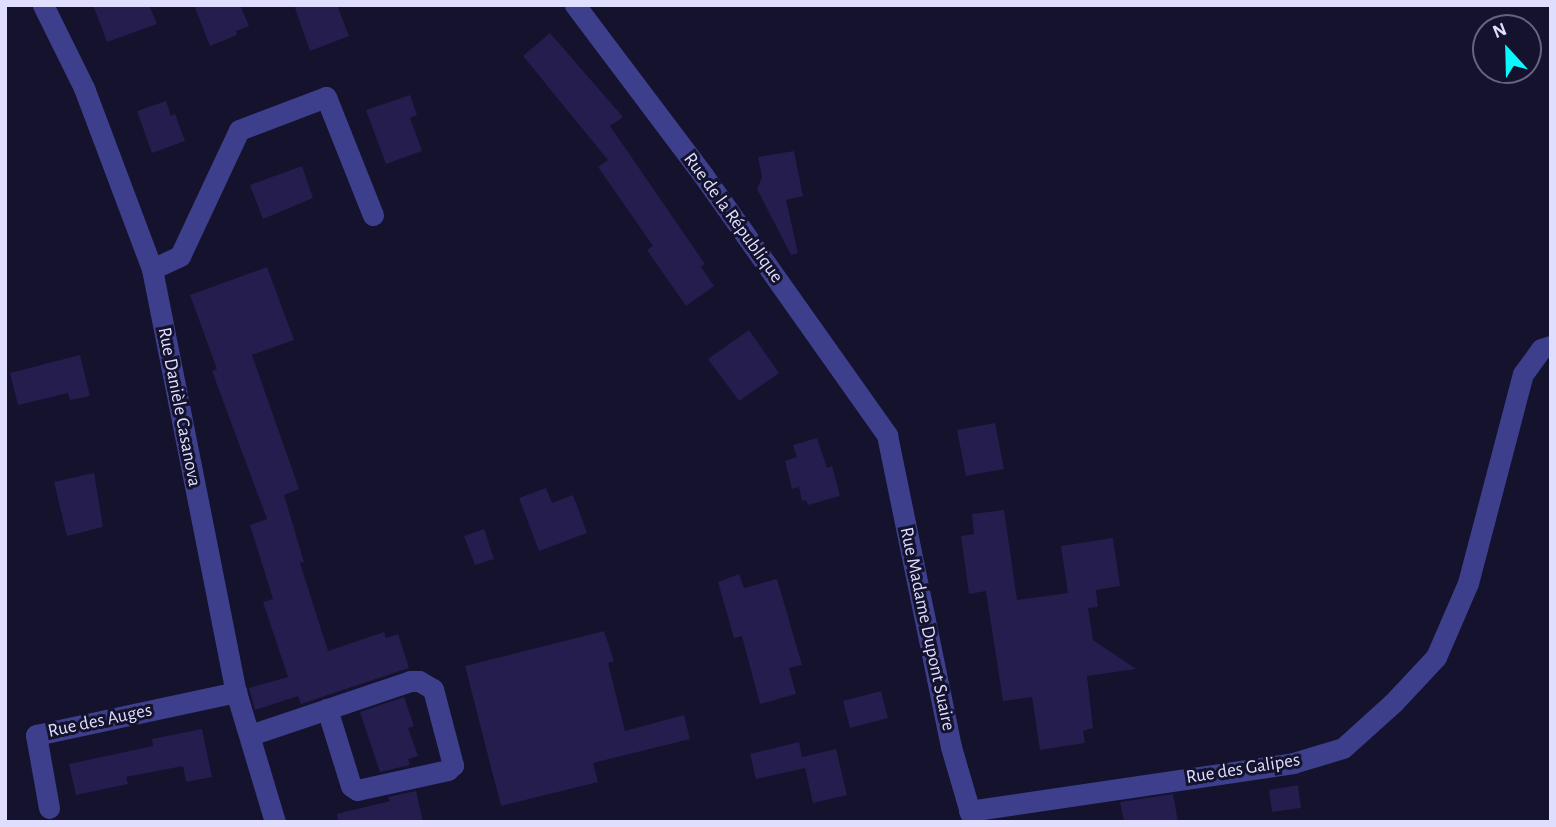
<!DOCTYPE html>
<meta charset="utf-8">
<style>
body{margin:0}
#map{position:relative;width:1556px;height:827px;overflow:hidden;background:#14122d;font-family:"Alegreya Sans",sans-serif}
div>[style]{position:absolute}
.building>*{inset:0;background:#241d4e}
.minor>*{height:21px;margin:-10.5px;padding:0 10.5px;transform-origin:10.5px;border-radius:10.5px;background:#3d3f8c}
span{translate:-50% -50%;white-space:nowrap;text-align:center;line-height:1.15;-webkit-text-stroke:6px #14122d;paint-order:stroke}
.street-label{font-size:19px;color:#dfdeff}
.frame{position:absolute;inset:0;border:7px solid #dfdeff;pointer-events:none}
.north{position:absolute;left:1472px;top:14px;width:70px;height:70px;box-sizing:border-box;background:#14122d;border:2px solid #656481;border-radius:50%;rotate:338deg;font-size:19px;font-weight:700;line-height:28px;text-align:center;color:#dfdeff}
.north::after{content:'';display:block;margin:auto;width:24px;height:32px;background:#0af9ff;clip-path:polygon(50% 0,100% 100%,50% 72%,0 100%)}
</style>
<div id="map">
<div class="building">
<div style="clip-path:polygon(93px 5px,149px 5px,157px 24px,107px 42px)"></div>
<div style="clip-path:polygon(194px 5px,240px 5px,249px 26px,236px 31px,237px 35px,210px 46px)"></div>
<div style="clip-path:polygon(294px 5px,337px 5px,349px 36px,310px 51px)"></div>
<div style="clip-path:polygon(550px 33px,623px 117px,610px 126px,705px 264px,701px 267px,714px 286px,686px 306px,647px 250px,653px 246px,598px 167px,608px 160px,523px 56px)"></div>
<div style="clip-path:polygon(410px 95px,417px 115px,410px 118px,422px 151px,386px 164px,366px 110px)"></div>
<div style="clip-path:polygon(166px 101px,171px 116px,175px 114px,185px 141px,152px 153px,137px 111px)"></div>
<div style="clip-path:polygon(794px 151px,803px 196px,786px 200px,798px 253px,791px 255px,757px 189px,762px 177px,758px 157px)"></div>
<div style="clip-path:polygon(302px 166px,313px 198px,263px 219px,250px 185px)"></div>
<div style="clip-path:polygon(267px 267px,294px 340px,252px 355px,299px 489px,284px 495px,304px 562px,300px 563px,328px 651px,384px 632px,386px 638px,398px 634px,409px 668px,301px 704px,298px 696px,255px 710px,249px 688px,288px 677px,263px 602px,273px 599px,250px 525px,267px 519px,212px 371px,217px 369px,190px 295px)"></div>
<div style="clip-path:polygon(749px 330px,779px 373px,739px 401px,708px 359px)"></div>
<div style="clip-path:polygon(80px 355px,90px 396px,70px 400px,68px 393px,18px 405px,10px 373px)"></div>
<div style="clip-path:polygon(995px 423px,1004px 469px,966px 476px,957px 430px)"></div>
<div style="clip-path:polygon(817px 438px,827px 468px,832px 466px,840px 496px,808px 505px,806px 500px,802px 501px,799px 487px,792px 489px,785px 461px,797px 457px,793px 445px)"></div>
<div style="clip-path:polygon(94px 473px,103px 527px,67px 536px,54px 482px)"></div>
<div style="clip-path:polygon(546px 488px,552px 503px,573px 495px,587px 533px,539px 551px,519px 498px)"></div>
<div style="clip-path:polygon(1004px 510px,1017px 600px,1068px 593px,1061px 546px,1113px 538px,1120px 586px,1096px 590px,1098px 607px,1088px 608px,1093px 640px,1136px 669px,1087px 676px,1093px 728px,1083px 731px,1085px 743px,1040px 750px,1032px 697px,1003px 701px,986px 591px,969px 594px,961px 536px,974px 534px,972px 514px)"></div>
<div style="clip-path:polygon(484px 529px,494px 559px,475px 565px,464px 536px)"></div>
<div style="clip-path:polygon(739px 574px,744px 588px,777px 579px,802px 665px,789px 668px,796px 694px,760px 704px,742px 636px,734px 638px,718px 582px)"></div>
<div style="clip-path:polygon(604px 631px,614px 661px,608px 663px,625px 731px,684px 715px,690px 739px,593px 763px,598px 782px,501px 806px,465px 666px)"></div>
<div style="clip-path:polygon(881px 691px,888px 718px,850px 728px,843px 701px)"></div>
<div style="clip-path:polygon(404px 697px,414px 726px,408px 728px,418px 756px,408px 759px,410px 765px,380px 772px,360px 712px)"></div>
<div style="clip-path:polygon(202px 729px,212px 777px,186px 782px,183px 766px,126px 777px,128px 784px,76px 795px,69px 764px,153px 746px,152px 739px)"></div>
<div style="clip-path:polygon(799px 742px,802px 757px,836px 749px,847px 795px,813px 803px,805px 768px,756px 779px,750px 754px)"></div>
<div style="clip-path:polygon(1298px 785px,1301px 808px,1272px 812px,1269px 790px)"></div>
<div style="clip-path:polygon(416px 791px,423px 822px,338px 822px,337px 814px,390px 801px,388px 797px)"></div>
<div style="clip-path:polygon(1173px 794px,1178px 822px,1124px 822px,1120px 802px)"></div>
</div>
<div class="minor">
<div style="left:43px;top:5px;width:93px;rotate:63.7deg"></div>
<div style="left:84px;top:88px;width:193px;rotate:69.4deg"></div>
<div style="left:152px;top:269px;width:431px;rotate:78.8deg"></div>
<div style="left:236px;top:692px;width:136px;rotate:73.3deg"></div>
<div style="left:575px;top:5px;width:213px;rotate:53deg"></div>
<div style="left:703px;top:175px;width:319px;rotate:54.7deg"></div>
<div style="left:887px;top:435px;width:318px;rotate:78.4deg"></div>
<div style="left:951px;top:747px;width:78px;rotate:73.7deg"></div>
<div style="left:152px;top:269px;width:31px;rotate:-25deg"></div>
<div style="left:180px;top:256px;width:139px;rotate:-64.9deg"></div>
<div style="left:239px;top:130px;width:93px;rotate:-20.8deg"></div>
<div style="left:326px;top:97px;width:127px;rotate:68.3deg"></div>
<div style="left:250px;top:735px;width:169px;rotate:-18.6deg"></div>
<div style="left:410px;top:681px;width:9px"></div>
<div style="left:419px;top:681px;width:16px;rotate:30deg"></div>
<div style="left:433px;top:689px;width:79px;rotate:75.3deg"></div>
<div style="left:453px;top:765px;width:7px;rotate:135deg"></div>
<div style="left:448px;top:770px;width:93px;rotate:167.6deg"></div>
<div style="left:357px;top:790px;width:7px;rotate:-146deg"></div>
<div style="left:351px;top:786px;width:81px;rotate:-107.3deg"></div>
<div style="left:49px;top:808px;width:74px;rotate:-100.1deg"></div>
<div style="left:36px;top:735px;width:205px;rotate:-12.1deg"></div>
<div style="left:969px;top:811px;width:328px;rotate:-8.4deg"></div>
<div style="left:1293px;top:763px;width:52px;rotate:-16.7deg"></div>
<div style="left:1343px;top:748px;width:67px;rotate:-42deg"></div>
<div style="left:1393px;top:703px;width:63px;rotate:-46.9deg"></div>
<div style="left:1436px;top:657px;width:81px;rotate:-66.6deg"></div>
<div style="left:1468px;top:583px;width:216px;rotate:-75.3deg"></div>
<div style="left:1523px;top:374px;width:31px;rotate:-54deg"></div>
<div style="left:1541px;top:349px;width:10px;rotate:-17deg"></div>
</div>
<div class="street-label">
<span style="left:733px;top:218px;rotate:54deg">Rue de la République</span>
<span style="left:179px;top:407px;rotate:79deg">Rue Danièle Casanova</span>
<span style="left:927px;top:629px;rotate:78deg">Rue Madame Dupont Suaire</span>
<span style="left:100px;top:721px;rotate:-12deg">Rue des Auges</span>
<span style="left:1243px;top:769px;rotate:-9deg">Rue des Galipes</span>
</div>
<div class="frame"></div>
<div class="north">N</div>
</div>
